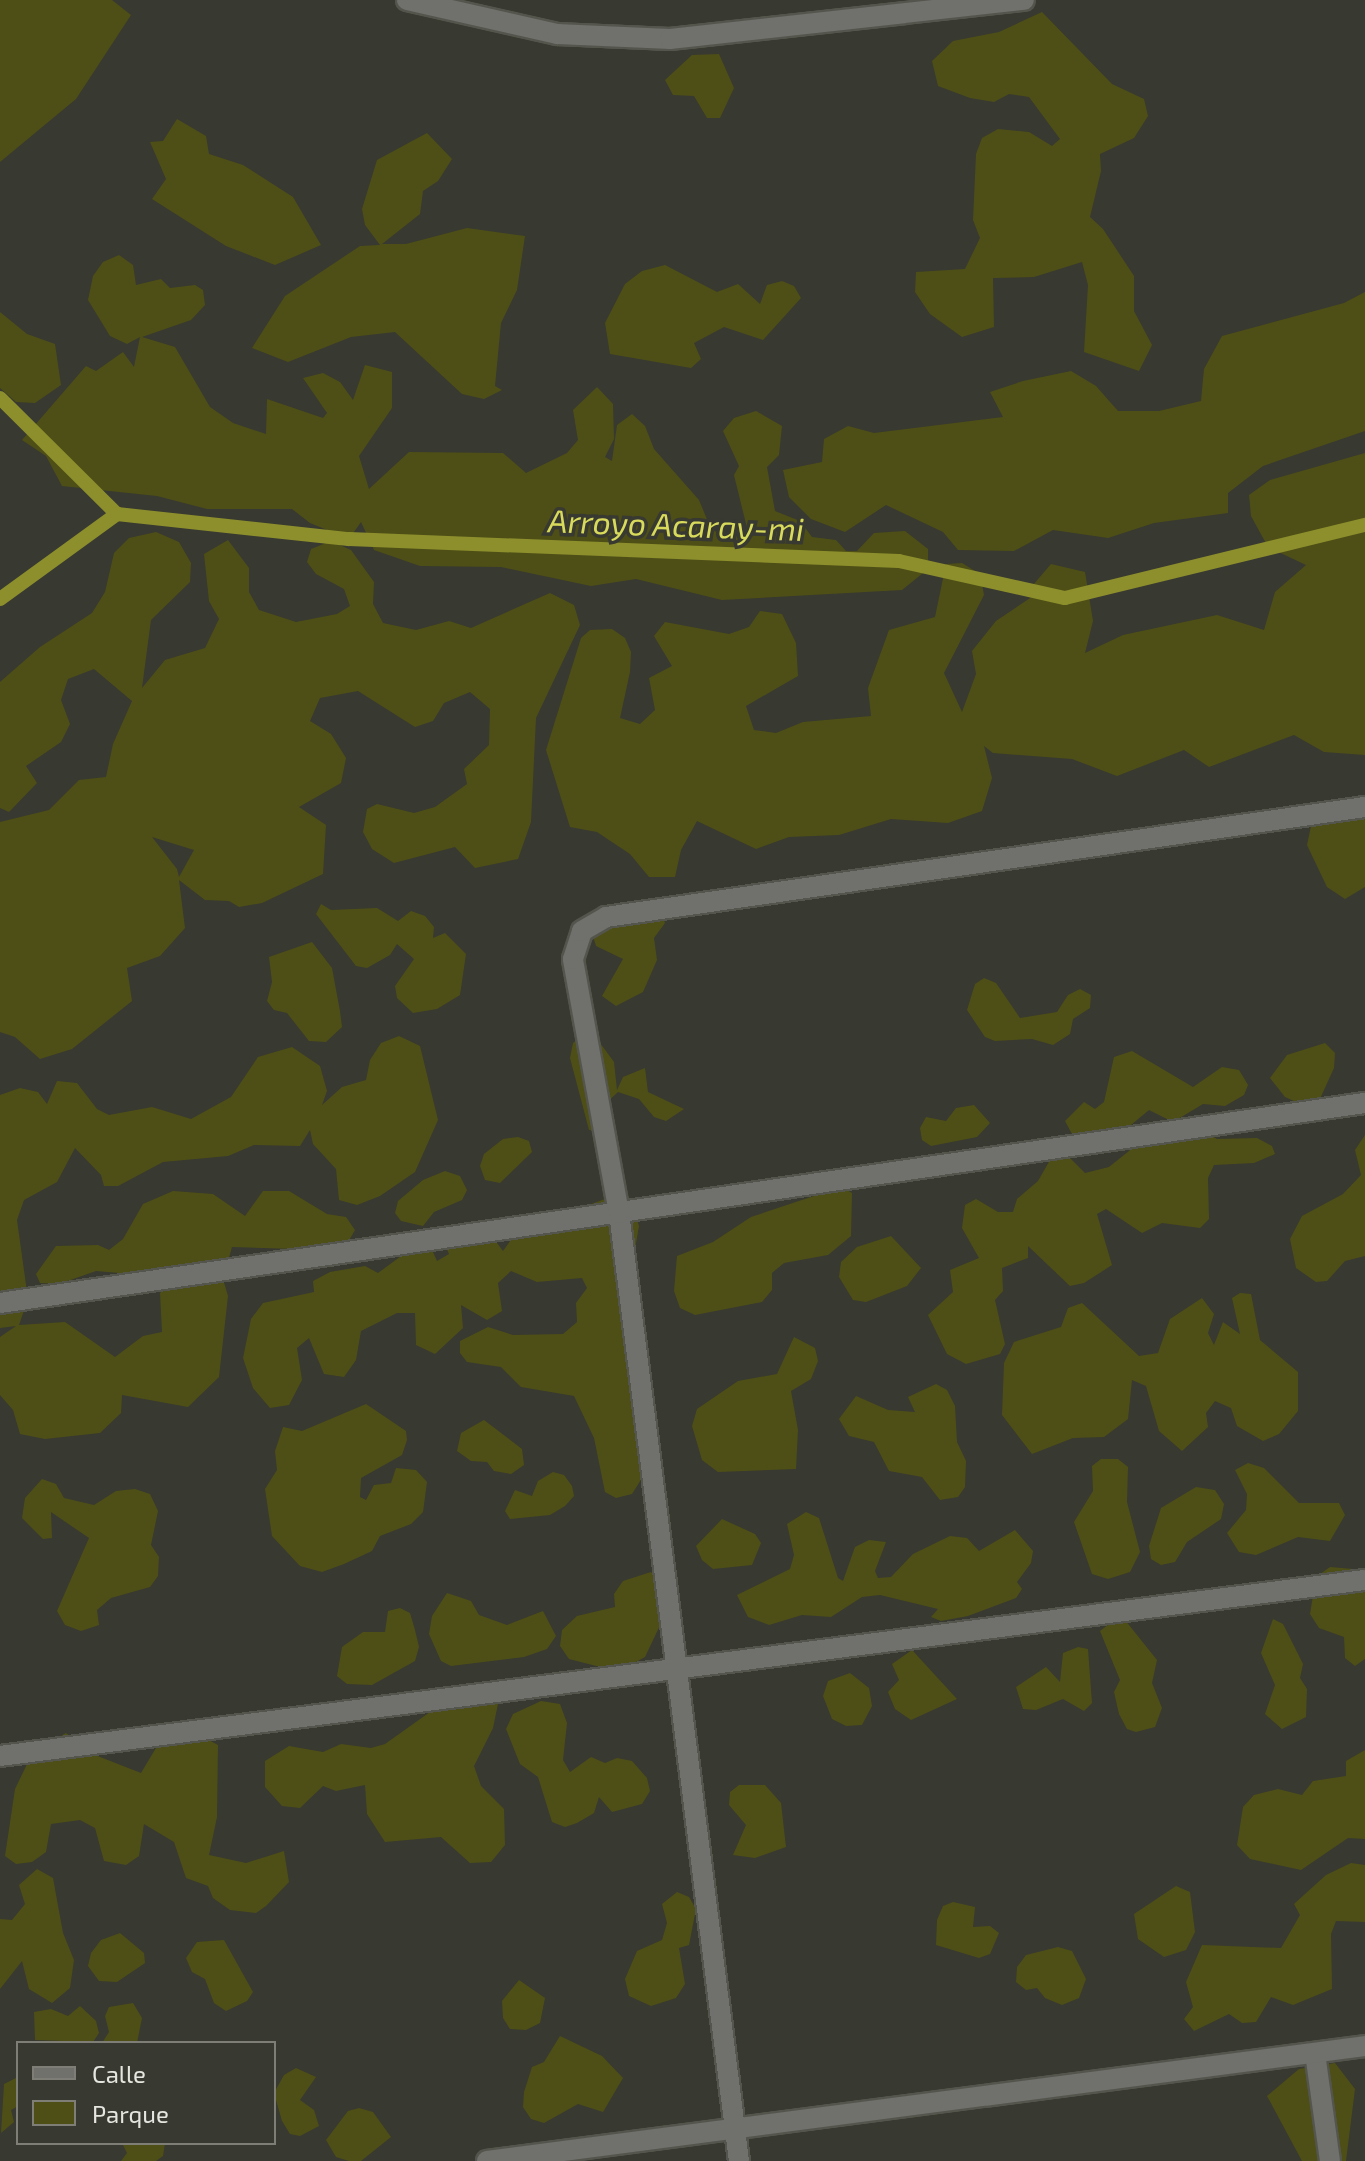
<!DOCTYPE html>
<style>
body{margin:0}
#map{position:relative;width:1365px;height:2161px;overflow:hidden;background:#383930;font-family:"Exo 2",sans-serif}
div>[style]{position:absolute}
.green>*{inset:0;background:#4e4f16}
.stream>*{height:14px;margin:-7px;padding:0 7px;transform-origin:7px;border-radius:7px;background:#8d8f2c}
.roads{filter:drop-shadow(2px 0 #54554c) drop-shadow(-2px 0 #54554c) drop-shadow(0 2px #54554c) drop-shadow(0 -2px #54554c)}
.minor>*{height:20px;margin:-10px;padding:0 10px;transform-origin:10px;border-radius:10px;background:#70706c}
span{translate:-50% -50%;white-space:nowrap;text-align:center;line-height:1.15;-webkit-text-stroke:7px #383930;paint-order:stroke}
.water-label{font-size:32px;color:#d8da5b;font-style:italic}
.legend{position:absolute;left:16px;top:2041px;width:260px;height:104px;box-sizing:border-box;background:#383930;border:2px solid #7e7e76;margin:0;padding:10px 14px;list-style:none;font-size:24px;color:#e6e6e0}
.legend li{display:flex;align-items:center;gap:16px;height:40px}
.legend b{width:40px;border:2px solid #7e7e76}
</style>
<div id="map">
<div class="green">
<div style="clip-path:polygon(0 0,112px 0,131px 15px,76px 99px,0 162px)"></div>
<div style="clip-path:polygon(1042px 12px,1112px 84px,1144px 99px,1148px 116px,1134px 138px,1100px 154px,1101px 171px,1090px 217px,1103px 229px,1134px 276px,1134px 311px,1152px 345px,1139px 371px,1084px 352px,1088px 285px,1082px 262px,1034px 277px,993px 278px,994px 327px,962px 337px,930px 314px,915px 292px,916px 272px,965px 269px,980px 238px,973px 220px,976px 154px,982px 138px,998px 129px,1029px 132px,1052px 146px,1060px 139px,1029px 97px,1009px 94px,994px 102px,970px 98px,938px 86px,932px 61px,953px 41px,999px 32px)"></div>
<div style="clip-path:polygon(719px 54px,734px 88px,720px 118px,707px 118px,694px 96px,673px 95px,665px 80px,692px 55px)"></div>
<div style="clip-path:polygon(177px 119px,206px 136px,209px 154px,243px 165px,293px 197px,321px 245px,275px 265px,226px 246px,152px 199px,166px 179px,150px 142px,163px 141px)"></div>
<div style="clip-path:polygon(427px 133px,452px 159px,438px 181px,423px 191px,420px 214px,382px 244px,406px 244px,467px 228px,525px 236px,517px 290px,501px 323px,495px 386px,502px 390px,484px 399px,462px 394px,395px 332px,351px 337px,288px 362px,252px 348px,285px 296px,360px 246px,380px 245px,365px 225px,362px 209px,377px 160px)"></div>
<div style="clip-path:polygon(119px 255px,133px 265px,136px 285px,161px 279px,170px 288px,195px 285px,203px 290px,205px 305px,191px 320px,142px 337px,175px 347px,210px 407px,233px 423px,266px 434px,267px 399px,323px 418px,327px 413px,303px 378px,323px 373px,340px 382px,353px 400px,365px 365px,392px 372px,392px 408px,359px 456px,369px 489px,409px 452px,503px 453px,526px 473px,567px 453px,578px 440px,573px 410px,597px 387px,613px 404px,614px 439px,605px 457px,612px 461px,617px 425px,632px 414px,645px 426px,654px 449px,699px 500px,711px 529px,731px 540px,747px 528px,734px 475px,739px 466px,723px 431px,734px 418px,756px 411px,782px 426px,779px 455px,767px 467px,775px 511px,800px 521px,812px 537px,836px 540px,846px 551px,857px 551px,874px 533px,905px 531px,928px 549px,928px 569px,902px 590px,722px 600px,636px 579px,591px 586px,501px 567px,420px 566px,374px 550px,361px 522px,349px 539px,310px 523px,292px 509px,207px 509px,157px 496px,62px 486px,46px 456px,22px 440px,86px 366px,96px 371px,123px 352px,134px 367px,140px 337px,127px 344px,110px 336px,88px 300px,93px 276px,103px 262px)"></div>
<div style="clip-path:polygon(665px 265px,717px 292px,738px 284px,760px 304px,767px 285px,782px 281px,794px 286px,801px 298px,763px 340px,724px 327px,694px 343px,701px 359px,691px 368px,610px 354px,605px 323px,625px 284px,642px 271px)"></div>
<div style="clip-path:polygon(1365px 292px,1365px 431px,1263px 466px,1228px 493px,1228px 513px,1154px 523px,1108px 538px,1053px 530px,1014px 551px,958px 550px,943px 532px,886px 505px,845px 532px,811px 519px,789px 497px,783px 470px,822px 462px,824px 439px,848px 426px,874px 433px,1003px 417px,990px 392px,1023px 381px,1071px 371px,1096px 386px,1118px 411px,1159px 411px,1201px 401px,1204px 369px,1222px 336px,1344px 303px)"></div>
<div style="clip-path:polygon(0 312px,27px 334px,55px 344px,61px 385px,35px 403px,16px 402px,0 388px)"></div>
<div style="clip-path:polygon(1365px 453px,1365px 755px,1324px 752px,1294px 735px,1209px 767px,1184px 750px,1117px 776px,1072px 759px,993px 753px,984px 746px,992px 778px,982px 811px,948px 823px,891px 819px,839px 835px,789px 837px,756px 849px,697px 821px,681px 850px,675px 877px,649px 877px,630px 854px,597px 832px,570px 827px,546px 750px,581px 638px,590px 630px,612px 629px,625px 638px,631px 652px,630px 672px,620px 718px,640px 724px,655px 710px,649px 678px,672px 666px,654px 636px,665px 622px,729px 634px,749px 627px,760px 611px,782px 614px,796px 643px,798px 676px,746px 706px,754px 730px,776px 733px,803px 722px,871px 716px,868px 688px,889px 630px,935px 617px,946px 564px,962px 563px,980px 574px,984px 595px,944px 673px,962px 712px,976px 674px,972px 651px,996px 621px,1033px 596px,1033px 585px,1051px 564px,1085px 572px,1093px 621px,1085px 653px,1123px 635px,1217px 615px,1264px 630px,1275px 592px,1306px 565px,1268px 547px,1251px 516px,1249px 495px,1270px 480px)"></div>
<div style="clip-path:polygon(evenodd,156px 532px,179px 542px,191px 563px,190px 582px,151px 620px,142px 688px,165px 660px,205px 648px,219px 619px,209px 601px,204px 554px,228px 540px,249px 568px,249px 592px,259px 610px,296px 622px,337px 614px,350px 606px,344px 589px,316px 574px,307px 562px,311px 549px,331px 541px,351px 550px,374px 582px,373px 604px,383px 623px,416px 630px,449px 621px,471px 628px,550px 593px,574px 605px,580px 625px,536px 718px,531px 822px,518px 859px,475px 868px,455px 847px,394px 863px,372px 849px,363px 832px,367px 809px,377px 804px,414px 813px,435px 807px,467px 784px,464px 769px,489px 745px,490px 709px,470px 692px,444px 703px,433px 721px,415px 727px,358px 691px,320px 698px,310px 721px,331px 734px,346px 758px,341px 783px,299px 807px,326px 825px,323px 874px,262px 903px,239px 907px,229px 901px,205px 900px,179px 880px,185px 928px,160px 956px,127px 968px,132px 1001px,72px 1049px,40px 1059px,15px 1037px,0 1032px,0 822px,49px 810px,79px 780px,106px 777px,113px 744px,132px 701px,94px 669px,68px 679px,61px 700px,70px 724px,61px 742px,26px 766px,37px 783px,9px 812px,0 808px,0 682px,40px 647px,92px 613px,105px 592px,114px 553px,129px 538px,156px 532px,152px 837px,194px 850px,179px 877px,177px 869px,152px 837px)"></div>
<div style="clip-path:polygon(1325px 814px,1365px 816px,1365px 887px,1345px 899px,1327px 887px,1307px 845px,1311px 826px)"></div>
<div style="clip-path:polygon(644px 901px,660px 909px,665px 923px,654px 938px,657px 960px,643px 992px,616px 1006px,602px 996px,623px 959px,596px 946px,592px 933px)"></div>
<div style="clip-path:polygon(321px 904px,331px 910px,377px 908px,398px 921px,411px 911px,425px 916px,434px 927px,433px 938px,445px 933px,466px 954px,460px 995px,437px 1009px,413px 1013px,397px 998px,395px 986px,414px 959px,397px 944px,390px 955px,367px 968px,356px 966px,316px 914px)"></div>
<div style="clip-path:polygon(312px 942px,332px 968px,340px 1011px,342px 1027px,326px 1042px,309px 1041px,287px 1013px,274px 1010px,267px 1001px,272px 982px,269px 957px)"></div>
<div style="clip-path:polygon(984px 978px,996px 983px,1020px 1018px,1057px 1012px,1068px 995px,1080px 989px,1091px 995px,1090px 1008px,1073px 1019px,1070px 1034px,1053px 1045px,1032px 1039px,995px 1041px,985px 1037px,967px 1010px,975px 984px)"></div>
<div style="clip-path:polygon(399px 1036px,420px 1046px,438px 1120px,415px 1172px,380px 1196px,357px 1205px,339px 1200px,336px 1169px,313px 1144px,310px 1130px,300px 1146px,254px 1145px,228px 1156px,163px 1162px,118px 1186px,104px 1186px,101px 1175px,75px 1148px,57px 1182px,24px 1200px,17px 1220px,28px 1299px,19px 1325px,65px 1322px,115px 1357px,143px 1336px,162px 1332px,160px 1293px,179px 1278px,96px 1271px,59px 1284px,40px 1283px,36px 1274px,56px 1246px,98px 1245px,109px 1250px,123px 1239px,143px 1204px,173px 1191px,213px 1194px,245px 1216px,263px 1191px,289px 1191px,327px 1214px,346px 1217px,355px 1230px,347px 1244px,330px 1250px,232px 1247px,223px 1279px,228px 1296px,219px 1377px,188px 1407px,122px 1395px,121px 1413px,100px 1433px,45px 1439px,20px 1434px,13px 1410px,0 1395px,0 1337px,16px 1326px,0 1328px,0 1095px,20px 1088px,38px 1092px,47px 1104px,57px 1081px,77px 1083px,97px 1109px,109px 1115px,152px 1107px,191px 1119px,231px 1097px,258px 1057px,292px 1047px,320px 1066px,327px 1091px,322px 1105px,342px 1087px,366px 1080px,370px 1060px,381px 1043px)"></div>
<div style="clip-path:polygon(581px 1037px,600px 1043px,614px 1062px,617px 1090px,623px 1077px,645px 1068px,648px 1092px,684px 1109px,666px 1121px,654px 1117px,639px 1099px,618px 1092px,606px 1103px,600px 1132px,589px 1130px,570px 1058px,573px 1043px)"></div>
<div style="clip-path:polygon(1325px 1043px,1335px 1053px,1334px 1068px,1319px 1101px,1305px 1106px,1285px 1097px,1270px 1078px,1287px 1055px)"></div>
<div style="clip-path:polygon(1132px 1051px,1193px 1087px,1222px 1067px,1239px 1070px,1248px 1085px,1244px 1095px,1225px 1106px,1203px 1104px,1173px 1122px,1149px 1110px,1119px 1135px,1072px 1134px,1065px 1121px,1084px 1102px,1095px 1109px,1104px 1102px,1114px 1057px)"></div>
<div style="clip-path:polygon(974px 1105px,990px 1123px,977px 1137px,931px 1146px,922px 1140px,920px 1128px,926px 1117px,946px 1121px,956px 1108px)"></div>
<div style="clip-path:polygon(1209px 1134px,1217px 1139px,1257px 1138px,1272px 1146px,1275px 1154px,1254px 1163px,1214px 1165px,1208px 1178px,1209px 1219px,1200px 1228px,1162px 1223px,1142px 1233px,1106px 1209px,1097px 1214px,1112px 1265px,1084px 1283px,1070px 1286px,1028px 1246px,1028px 1258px,1002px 1268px,1003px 1291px,995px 1300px,1005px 1344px,1000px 1354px,966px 1364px,947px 1354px,928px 1315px,953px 1292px,950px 1270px,979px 1258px,962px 1228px,965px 1205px,976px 1199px,998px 1212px,1013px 1212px,1017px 1199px,1038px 1181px,1050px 1160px,1070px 1158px,1085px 1173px,1109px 1167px,1149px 1135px)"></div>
<div style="clip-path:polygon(1365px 1135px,1365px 1256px,1345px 1261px,1327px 1281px,1316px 1282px,1296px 1268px,1290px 1239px,1302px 1216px,1343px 1194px,1361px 1175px,1355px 1150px)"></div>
<div style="clip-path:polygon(518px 1137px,529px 1141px,532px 1152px,500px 1183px,485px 1180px,480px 1166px,484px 1154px,503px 1139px)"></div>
<div style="clip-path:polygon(445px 1171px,460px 1176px,467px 1190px,462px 1200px,434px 1212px,423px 1226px,401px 1221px,395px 1213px,398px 1201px,423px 1180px)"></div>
<div style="clip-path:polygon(841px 1187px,852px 1193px,851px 1236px,828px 1255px,784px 1263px,772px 1273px,772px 1290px,762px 1302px,695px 1315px,680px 1308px,674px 1291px,677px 1256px,713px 1242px,751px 1217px)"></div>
<div style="clip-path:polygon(618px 1194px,632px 1202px,639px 1226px,633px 1261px,649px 1467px,632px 1494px,616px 1498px,605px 1492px,594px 1438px,574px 1396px,521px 1387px,501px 1367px,467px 1362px,460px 1353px,460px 1341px,488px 1327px,513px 1335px,563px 1334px,577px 1322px,576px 1303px,587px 1288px,582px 1278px,537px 1282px,511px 1271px,498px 1283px,502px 1311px,487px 1320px,461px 1305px,463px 1328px,435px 1354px,416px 1345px,415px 1313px,397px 1313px,361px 1331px,356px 1360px,344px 1377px,324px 1374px,309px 1338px,297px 1348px,302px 1380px,289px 1405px,270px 1408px,253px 1388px,243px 1358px,251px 1319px,263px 1303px,314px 1292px,313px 1281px,330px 1272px,365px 1266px,378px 1273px,408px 1251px,433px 1252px,437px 1261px,449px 1254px,446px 1247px,460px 1241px,497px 1243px,503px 1251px,525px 1220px,557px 1217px)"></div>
<div style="clip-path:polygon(891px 1236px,921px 1268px,907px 1286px,866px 1302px,853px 1300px,839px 1277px,841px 1262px,857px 1247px)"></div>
<div style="clip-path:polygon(1240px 1293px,1251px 1294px,1260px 1340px,1298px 1372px,1298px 1411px,1279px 1434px,1263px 1441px,1237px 1426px,1231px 1408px,1215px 1401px,1206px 1413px,1208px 1427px,1182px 1451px,1159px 1431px,1146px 1386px,1132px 1380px,1128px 1419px,1104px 1437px,1073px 1438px,1032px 1454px,1002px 1415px,1004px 1363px,1014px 1342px,1061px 1327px,1068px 1308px,1082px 1303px,1139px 1356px,1158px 1353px,1170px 1319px,1202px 1298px,1214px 1314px,1208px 1333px,1214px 1345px,1223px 1322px,1240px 1334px,1232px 1298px)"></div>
<div style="clip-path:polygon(794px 1337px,815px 1348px,818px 1361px,811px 1379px,791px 1391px,798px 1430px,796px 1469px,718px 1472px,702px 1460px,692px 1426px,697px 1409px,738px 1381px,777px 1374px)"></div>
<div style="clip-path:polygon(936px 1384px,947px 1390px,955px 1406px,957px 1442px,966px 1461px,965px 1487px,958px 1497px,940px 1500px,922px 1477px,889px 1471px,874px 1442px,849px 1436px,839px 1419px,856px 1396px,888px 1410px,915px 1412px,908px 1397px)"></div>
<div style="clip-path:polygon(366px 1404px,406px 1431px,407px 1440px,402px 1455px,361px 1478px,360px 1497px,366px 1500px,374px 1485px,391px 1483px,396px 1468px,416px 1470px,427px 1482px,423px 1512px,411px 1524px,380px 1536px,372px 1551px,344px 1564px,322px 1572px,300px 1566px,272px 1536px,265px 1489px,277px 1470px,275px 1451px,283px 1427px,302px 1431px)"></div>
<div style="clip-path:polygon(484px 1420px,522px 1449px,524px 1465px,511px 1474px,494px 1471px,487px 1462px,471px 1461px,457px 1451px,461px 1433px)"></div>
<div style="clip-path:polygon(1101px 1459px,1118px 1459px,1128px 1467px,1127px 1502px,1140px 1552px,1130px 1572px,1108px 1579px,1092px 1574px,1074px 1522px,1093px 1491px,1092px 1466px)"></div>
<div style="clip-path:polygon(1248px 1463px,1264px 1468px,1299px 1503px,1339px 1503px,1345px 1515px,1330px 1541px,1298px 1537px,1256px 1555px,1239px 1552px,1227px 1533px,1246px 1510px,1247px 1494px,1235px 1470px)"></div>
<div style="clip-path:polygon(553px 1472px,564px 1475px,572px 1486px,574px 1496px,565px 1506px,550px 1515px,510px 1519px,505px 1511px,515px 1490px,532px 1496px,538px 1481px)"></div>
<div style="clip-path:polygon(42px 1479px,56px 1484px,64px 1498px,94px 1505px,116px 1491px,135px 1489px,150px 1494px,158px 1511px,151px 1545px,159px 1557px,158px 1576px,150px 1587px,111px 1598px,97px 1610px,99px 1625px,81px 1631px,65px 1625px,57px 1611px,89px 1538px,51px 1512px,52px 1538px,43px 1539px,22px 1518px,25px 1498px)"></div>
<div style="clip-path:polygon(1196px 1487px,1215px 1490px,1224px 1504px,1221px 1519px,1187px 1542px,1175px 1562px,1161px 1565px,1151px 1559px,1149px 1546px,1161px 1508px)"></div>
<div style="clip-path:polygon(806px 1512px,819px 1518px,838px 1578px,843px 1581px,855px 1547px,869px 1540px,886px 1542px,875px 1571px,878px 1578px,891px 1577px,913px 1554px,950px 1536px,967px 1538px,979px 1551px,1015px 1530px,1033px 1551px,1031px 1563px,1017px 1582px,1022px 1589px,1016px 1598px,968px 1616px,941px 1621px,931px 1617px,938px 1609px,880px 1595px,862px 1597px,831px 1617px,802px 1615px,769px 1625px,748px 1617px,737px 1595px,790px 1569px,794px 1555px,787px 1524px)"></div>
<div style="clip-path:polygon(722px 1519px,755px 1534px,761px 1543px,752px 1565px,713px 1569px,702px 1560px,696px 1546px)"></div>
<div style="clip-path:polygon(1330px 1567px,1365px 1570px,1365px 1659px,1355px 1666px,1345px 1658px,1344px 1637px,1319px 1628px,1310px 1614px,1316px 1577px)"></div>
<div style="clip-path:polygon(651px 1572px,661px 1585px,664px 1617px,645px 1657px,625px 1668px,608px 1669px,569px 1659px,560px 1646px,562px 1630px,577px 1616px,615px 1607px,614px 1594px,623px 1581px)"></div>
<div style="clip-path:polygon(447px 1593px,471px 1601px,479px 1615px,507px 1625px,543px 1611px,556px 1636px,547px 1649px,524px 1657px,451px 1666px,441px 1661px,429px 1634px,432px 1616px)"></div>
<div style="clip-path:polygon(400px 1608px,410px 1613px,415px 1630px,419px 1647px,415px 1661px,372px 1685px,347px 1684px,337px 1676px,342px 1647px,363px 1632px,385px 1632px,388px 1611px)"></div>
<div style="clip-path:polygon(1121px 1615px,1157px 1660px,1152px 1683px,1162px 1708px,1155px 1727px,1136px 1732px,1127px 1729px,1119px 1714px,1114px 1692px,1120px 1680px,1100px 1631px)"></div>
<div style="clip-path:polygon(1273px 1619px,1283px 1624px,1303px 1664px,1300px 1678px,1307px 1689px,1306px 1717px,1282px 1729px,1265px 1714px,1275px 1685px,1261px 1653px)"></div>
<div style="clip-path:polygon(1078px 1647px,1088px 1649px,1092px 1703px,1084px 1711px,1063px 1699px,1036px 1710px,1023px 1709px,1016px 1687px,1046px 1667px,1060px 1682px,1063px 1653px)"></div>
<div style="clip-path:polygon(912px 1650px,957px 1699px,911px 1720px,895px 1709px,888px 1692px,899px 1680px,892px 1664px)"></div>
<div style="clip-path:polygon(850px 1673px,869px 1688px,872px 1706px,862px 1725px,846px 1726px,832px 1719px,823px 1696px,828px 1681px)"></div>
<div style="clip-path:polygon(499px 1699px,493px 1728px,474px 1766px,481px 1786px,504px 1809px,505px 1845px,491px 1862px,470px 1863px,441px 1837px,385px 1842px,367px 1814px,365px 1785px,336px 1791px,323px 1786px,300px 1808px,282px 1806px,265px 1787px,265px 1761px,289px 1746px,323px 1752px,341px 1744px,371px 1748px,385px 1744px,437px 1707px)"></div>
<div style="clip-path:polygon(541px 1701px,560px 1704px,567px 1723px,563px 1760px,570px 1772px,591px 1757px,605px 1763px,617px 1758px,632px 1761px,647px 1778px,650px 1791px,642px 1804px,612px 1812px,599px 1797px,594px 1813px,577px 1823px,565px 1827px,552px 1822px,538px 1777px,520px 1764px,506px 1729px,513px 1714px)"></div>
<div style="clip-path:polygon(182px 1726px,218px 1745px,217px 1817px,209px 1855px,246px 1863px,284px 1851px,289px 1882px,266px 1906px,256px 1913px,230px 1910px,213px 1898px,208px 1886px,186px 1878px,174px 1842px,144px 1824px,139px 1856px,126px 1865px,104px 1861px,95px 1828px,80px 1820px,51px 1824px,46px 1852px,32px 1862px,16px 1864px,5px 1856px,15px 1789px,32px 1754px,66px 1733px,95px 1755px,141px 1773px,156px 1748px)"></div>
<div style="clip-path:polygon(1365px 1750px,1365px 1839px,1348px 1838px,1301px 1870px,1250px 1859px,1237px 1845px,1243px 1807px,1254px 1795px,1278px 1789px,1302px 1795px,1313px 1781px,1346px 1776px,1346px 1761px)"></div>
<div style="clip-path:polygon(739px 1785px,765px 1785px,781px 1803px,786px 1847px,755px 1858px,733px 1855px,746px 1825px,729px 1805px,730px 1792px)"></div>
<div style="clip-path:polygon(1351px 1863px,1365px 1865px,1365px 1922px,1336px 1921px,1331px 1934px,1332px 1989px,1293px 2005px,1271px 1997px,1256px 2022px,1242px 2023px,1229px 2014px,1194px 2031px,1184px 2019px,1193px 2007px,1186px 1982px,1202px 1945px,1281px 1948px,1300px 1915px,1294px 1904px,1326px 1875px)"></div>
<div style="clip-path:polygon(37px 1869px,53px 1878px,63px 1933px,74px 1960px,70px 1988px,52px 2003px,29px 1989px,22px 1961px,0 1989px,0 1919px,12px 1920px,25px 1904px,19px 1885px)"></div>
<div style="clip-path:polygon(1176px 1886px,1190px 1892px,1195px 1932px,1186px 1950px,1164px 1957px,1138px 1939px,1134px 1914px)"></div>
<div style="clip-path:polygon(677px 1892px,689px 1897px,696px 1909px,689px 1945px,679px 1948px,685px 1984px,676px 1998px,651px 2006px,629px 1996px,625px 1979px,637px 1951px,662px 1940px,667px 1923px,662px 1904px)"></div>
<div style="clip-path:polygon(953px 1902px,975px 1907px,973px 1927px,990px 1926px,999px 1933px,990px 1954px,979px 1958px,936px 1945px,937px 1920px,943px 1906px)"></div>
<div style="clip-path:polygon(120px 1933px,144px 1953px,145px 1963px,117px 1982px,99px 1981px,88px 1966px,91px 1953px,101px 1940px)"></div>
<div style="clip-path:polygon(224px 1940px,253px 1992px,247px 2001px,226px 2011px,214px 2003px,205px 1979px,192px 1972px,186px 1958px,197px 1942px)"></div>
<div style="clip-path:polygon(1058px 1947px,1072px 1951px,1086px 1979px,1079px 1998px,1062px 2005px,1045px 1998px,1037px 1988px,1026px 1990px,1016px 1982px,1017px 1967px,1026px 1955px)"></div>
<div style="clip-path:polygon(519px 1980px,545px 1998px,540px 2023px,526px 2030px,510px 2029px,503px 2018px,502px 2001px)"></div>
<div style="clip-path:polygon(133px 2003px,142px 2018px,137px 2043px,102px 2043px,109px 2032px,105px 2016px,109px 2007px)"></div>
<div style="clip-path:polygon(80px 2006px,96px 2021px,99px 2033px,93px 2042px,35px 2040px,34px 2012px,51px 2009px,68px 2016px)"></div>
<div style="clip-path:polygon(560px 2036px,602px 2056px,623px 2078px,603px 2112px,578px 2104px,544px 2123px,531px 2119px,523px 2107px,524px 2092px,532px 2067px,544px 2062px)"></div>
<div style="clip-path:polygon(1335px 2063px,1355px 2089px,1346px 2161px,1302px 2161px,1267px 2096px,1299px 2069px)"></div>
<div style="clip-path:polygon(296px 2068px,316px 2077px,300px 2100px,314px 2110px,319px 2126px,300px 2136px,290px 2134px,282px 2121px,274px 2093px,284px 2075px)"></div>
<div style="clip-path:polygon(18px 2077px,18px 2106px,11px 2110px,14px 2122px,1px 2133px,4px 2084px)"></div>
<div style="clip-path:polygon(359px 2108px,373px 2112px,391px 2137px,361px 2161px,349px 2161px,336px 2157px,326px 2140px,348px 2111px)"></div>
<div style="clip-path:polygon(122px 2143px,165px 2143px,163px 2156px,156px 2161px,121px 2161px,127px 2153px)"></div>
</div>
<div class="stream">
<div style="left:0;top:398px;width:165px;rotate:44.8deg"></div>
<div style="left:0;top:599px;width:145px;rotate:-36deg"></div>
<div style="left:117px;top:514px;width:233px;rotate:6.2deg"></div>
<div style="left:349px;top:539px;width:550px;rotate:2.29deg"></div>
<div style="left:899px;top:561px;width:170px;rotate:12.6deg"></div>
<div style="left:1065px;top:598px;width:309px;rotate:-13.7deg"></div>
</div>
<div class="roads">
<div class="minor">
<div style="left:407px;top:0;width:154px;rotate:12.8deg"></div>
<div style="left:557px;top:34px;width:113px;rotate:2.5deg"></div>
<div style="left:670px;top:39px;width:356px;rotate:-6.3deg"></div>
<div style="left:0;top:1303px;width:1380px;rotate:-8.34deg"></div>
<div style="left:0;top:1756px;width:1376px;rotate:-7.35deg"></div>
<div style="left:1315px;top:2053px;width:109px;rotate:82.1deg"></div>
<div style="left:487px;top:2161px;width:885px;rotate:-7.46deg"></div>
<div style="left:739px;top:2161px;width:956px;rotate:-97.21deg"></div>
<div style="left:619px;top:1213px;width:258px;rotate:-100.3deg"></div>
<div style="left:573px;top:959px;width:29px;rotate:-72deg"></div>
<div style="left:582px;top:931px;width:28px;rotate:-30deg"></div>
<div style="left:606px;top:917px;width:767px;rotate:-8.25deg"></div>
</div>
</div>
<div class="water-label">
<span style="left:676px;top:524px;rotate:2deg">Arroyo Acaray-mi</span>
</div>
<ul class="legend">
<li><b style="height:10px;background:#70706c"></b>Calle</li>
<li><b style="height:22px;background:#4e4f16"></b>Parque</li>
</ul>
</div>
